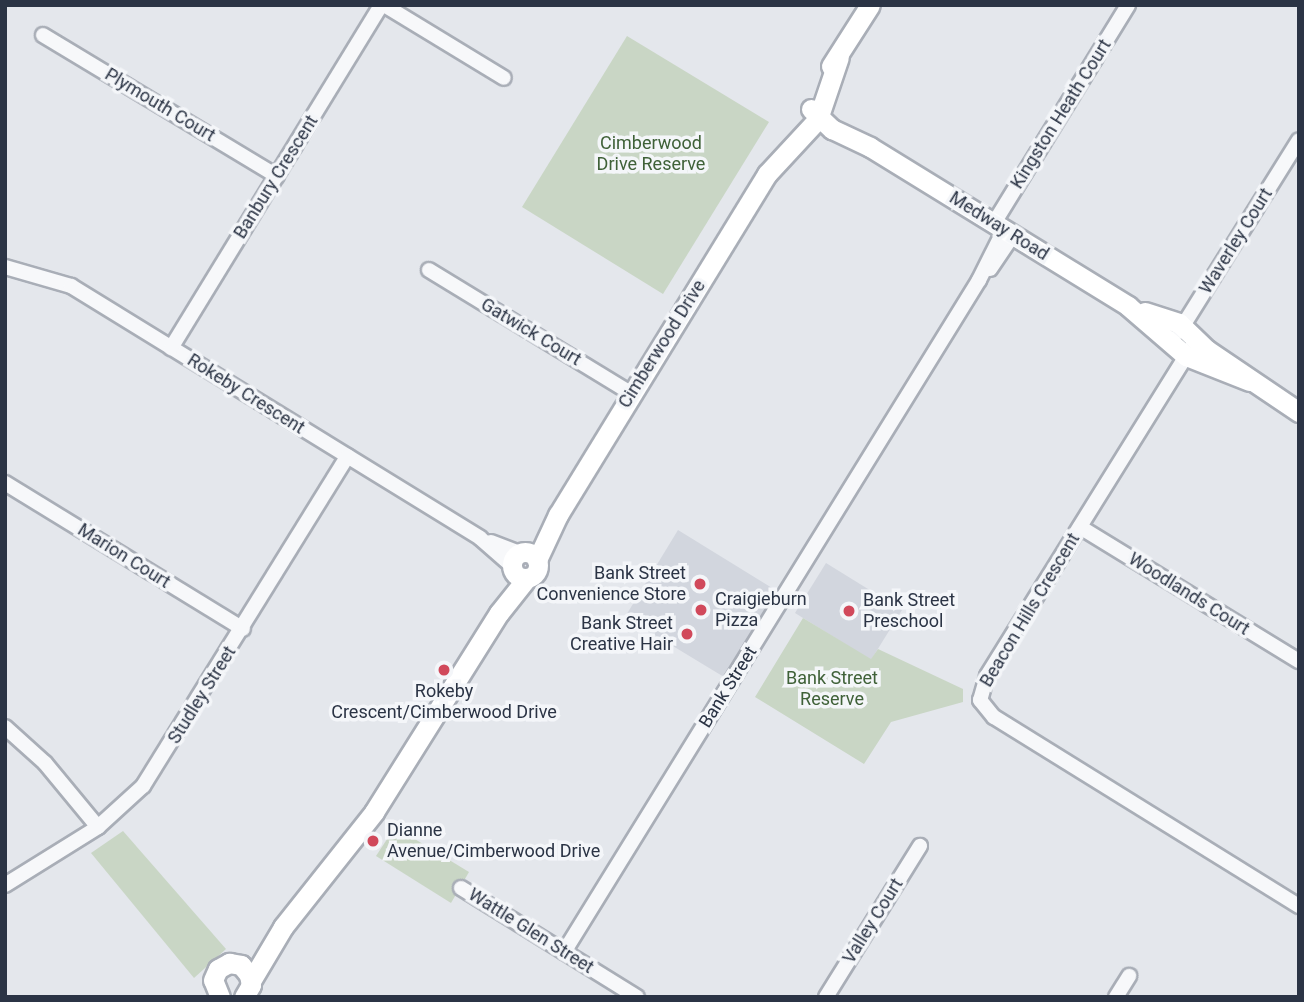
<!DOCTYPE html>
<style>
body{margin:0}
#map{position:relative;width:1304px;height:1002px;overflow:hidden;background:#e4e7ec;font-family:Roboto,sans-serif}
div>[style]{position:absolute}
.built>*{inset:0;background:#d2d6de}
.green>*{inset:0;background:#c9d6c5}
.roads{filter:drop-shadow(2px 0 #a9aeb7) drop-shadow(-2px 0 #a9aeb7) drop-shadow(0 2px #a9aeb7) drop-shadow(0 -2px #a9aeb7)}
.street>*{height:14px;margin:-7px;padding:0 7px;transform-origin:7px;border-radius:7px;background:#f7f8fa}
.secondary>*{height:19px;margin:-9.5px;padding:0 9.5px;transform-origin:9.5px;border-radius:9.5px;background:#fff}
.secondary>.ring{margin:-9.5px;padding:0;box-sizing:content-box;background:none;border:19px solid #fff;border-radius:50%}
.dots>*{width:19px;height:19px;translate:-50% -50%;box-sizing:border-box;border:4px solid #f4f6f9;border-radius:50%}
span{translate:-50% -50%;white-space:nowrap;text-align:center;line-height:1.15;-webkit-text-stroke:7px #f4f6f9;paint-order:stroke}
.street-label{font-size:18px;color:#2b3445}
.park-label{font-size:18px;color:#3f6138}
.poi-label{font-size:18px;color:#2b3445}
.right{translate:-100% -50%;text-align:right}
.left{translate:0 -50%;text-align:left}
.frame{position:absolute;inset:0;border:7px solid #2b3445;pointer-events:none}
</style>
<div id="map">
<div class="built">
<div style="clip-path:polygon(678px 530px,777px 591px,724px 677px,625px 617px)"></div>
<div style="clip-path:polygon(826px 563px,902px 610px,871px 660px,795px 613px)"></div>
</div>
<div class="green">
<div style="clip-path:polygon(627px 36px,769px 122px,663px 294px,522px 207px)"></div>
<div style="clip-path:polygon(803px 618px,871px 659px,878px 649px,963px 689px,963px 702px,891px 722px,864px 764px,755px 697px)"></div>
<div style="clip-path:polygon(395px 827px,469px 872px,451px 903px,376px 856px)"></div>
<div style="clip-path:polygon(123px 831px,226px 949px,194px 978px,91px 853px)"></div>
</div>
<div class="roads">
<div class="street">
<div style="left:384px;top:5px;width:140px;rotate:31.3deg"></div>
<div style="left:43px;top:35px;width:273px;rotate:31.1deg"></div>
<div style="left:994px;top:223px;width:256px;rotate:-58.4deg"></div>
<div style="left:5px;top:267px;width:69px;rotate:16.1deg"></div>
<div style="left:71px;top:286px;width:480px;rotate:31.6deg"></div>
<div style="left:480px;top:538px;width:41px;rotate:41.1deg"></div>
<div style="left:990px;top:269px;width:41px;rotate:-55.9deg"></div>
<div style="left:429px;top:270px;width:238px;rotate:31.4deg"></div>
<div style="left:1179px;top:332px;width:226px;rotate:-58deg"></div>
<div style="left:171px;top:348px;width:402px;rotate:-58.5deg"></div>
<div style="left:1191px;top:348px;width:386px;rotate:121.9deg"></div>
<div style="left:987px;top:676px;width:25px;rotate:106deg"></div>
<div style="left:980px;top:700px;width:22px;rotate:51deg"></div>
<div style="left:994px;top:717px;width:359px;rotate:31.8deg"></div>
<div style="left:5px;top:483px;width:279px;rotate:31.5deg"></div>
<div style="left:1080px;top:527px;width:257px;rotate:31.5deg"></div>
<div style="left:491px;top:542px;width:30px;rotate:21deg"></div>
<div style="left:5px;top:727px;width:54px;rotate:42deg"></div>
<div style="left:45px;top:763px;width:83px;rotate:50.4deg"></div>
<div style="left:5px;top:885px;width:110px;rotate:-31.9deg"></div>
<div style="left:98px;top:827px;width:61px;rotate:-42.3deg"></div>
<div style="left:143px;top:786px;width:388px;rotate:-58.2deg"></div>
<div style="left:461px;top:888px;width:207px;rotate:31.8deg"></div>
<div style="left:564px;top:952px;width:790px;rotate:-58.3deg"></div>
<div style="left:979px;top:280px;width:56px;rotate:-63.4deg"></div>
<div style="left:826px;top:997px;width:178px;rotate:-58.1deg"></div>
<div style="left:1116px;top:997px;width:25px;rotate:-58deg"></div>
</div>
<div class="secondary">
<div style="left:831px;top:66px;width:72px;rotate:-57.4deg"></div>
<div style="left:811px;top:109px;width:29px;rotate:44deg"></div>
<div style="left:832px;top:129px;width:42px;rotate:25.3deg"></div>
<div style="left:870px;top:147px;width:303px;rotate:31.6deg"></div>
<div style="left:1128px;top:306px;width:77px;rotate:40.8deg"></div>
<div style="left:1186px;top:356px;width:68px;rotate:21.6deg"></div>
<div style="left:1145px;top:312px;width:36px;rotate:18deg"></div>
<div style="left:1179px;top:323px;width:39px;rotate:44deg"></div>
<div style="left:1207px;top:350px;width:111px;rotate:34deg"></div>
<div class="ring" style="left:512px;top:552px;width:7px;height:7px"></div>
<div style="left:537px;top:560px;width:50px;rotate:-65deg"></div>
<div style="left:558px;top:515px;width:400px;rotate:-58.5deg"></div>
<div style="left:767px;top:174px;width:75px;rotate:-47.2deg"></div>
<div style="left:818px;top:119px;width:65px;rotate:-71.3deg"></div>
<div style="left:251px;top:981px;width:63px;rotate:-59.3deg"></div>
<div style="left:283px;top:927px;width:147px;rotate:-51.6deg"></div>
<div style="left:374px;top:812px;width:235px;rotate:-57.9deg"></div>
<div style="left:499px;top:613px;width:43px;rotate:-51.5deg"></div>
<div style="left:220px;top:997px;width:18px;rotate:-112deg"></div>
<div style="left:213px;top:980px;width:12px;rotate:-66deg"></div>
<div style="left:218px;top:969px;width:13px;rotate:-29deg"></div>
<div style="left:229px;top:963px;width:12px;rotate:9deg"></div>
<div style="left:241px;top:965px;width:13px;rotate:51deg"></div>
<div style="left:249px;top:975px;width:10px;rotate:79deg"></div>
<div style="left:251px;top:985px;width:14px;rotate:120deg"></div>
</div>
</div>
<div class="dots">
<div style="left:700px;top:584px;background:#d1495b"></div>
<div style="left:701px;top:610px;background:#d1495b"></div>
<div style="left:849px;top:611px;background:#d1495b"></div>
<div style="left:687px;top:634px;background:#d1495b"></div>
<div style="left:444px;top:670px;background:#d1495b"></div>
<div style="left:373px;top:841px;background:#d1495b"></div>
</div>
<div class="street-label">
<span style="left:160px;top:105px;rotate:31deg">Plymouth Court</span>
<span style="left:1061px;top:114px;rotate:-58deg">Kingston Heath Court</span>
<span style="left:276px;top:177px;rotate:-58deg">Banbury Crescent</span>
<span style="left:999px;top:226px;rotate:32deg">Medway Road</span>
<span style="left:1236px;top:241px;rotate:-58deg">Waverley Court</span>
<span style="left:531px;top:332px;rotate:31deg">Gatwick Court</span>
<span style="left:662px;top:344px;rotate:-58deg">Cimberwood Drive</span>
<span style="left:246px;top:394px;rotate:32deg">Rokeby Crescent</span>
<span style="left:124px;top:556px;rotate:32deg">Marion Court</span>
<span style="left:1189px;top:594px;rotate:32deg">Woodlands Court</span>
<span style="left:1030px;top:610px;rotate:-59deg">Beacon Hills Crescent</span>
<span style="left:728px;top:687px;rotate:-58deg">Bank Street</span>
<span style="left:202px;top:695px;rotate:-58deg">Studley Street</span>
<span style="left:873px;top:921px;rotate:-58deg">Valley Court</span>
<span style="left:531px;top:931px;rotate:32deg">Wattle Glen Street</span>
</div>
<div class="park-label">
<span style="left:651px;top:154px">Cimberwood<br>Drive Reserve</span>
<span style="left:832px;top:689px">Bank Street<br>Reserve</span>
</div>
<div class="poi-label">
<span class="right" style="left:686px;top:584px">Bank Street<br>Convenience Store</span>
<span class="left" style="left:715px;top:610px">Craigieburn<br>Pizza</span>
<span class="left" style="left:863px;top:611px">Bank Street<br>Preschool</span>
<span class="right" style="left:673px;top:634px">Bank Street<br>Creative Hair</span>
<span style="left:444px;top:702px">Rokeby<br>Crescent/Cimberwood Drive</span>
<span class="left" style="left:387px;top:841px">Dianne<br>Avenue/Cimberwood Drive</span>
</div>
<div class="frame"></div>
</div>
